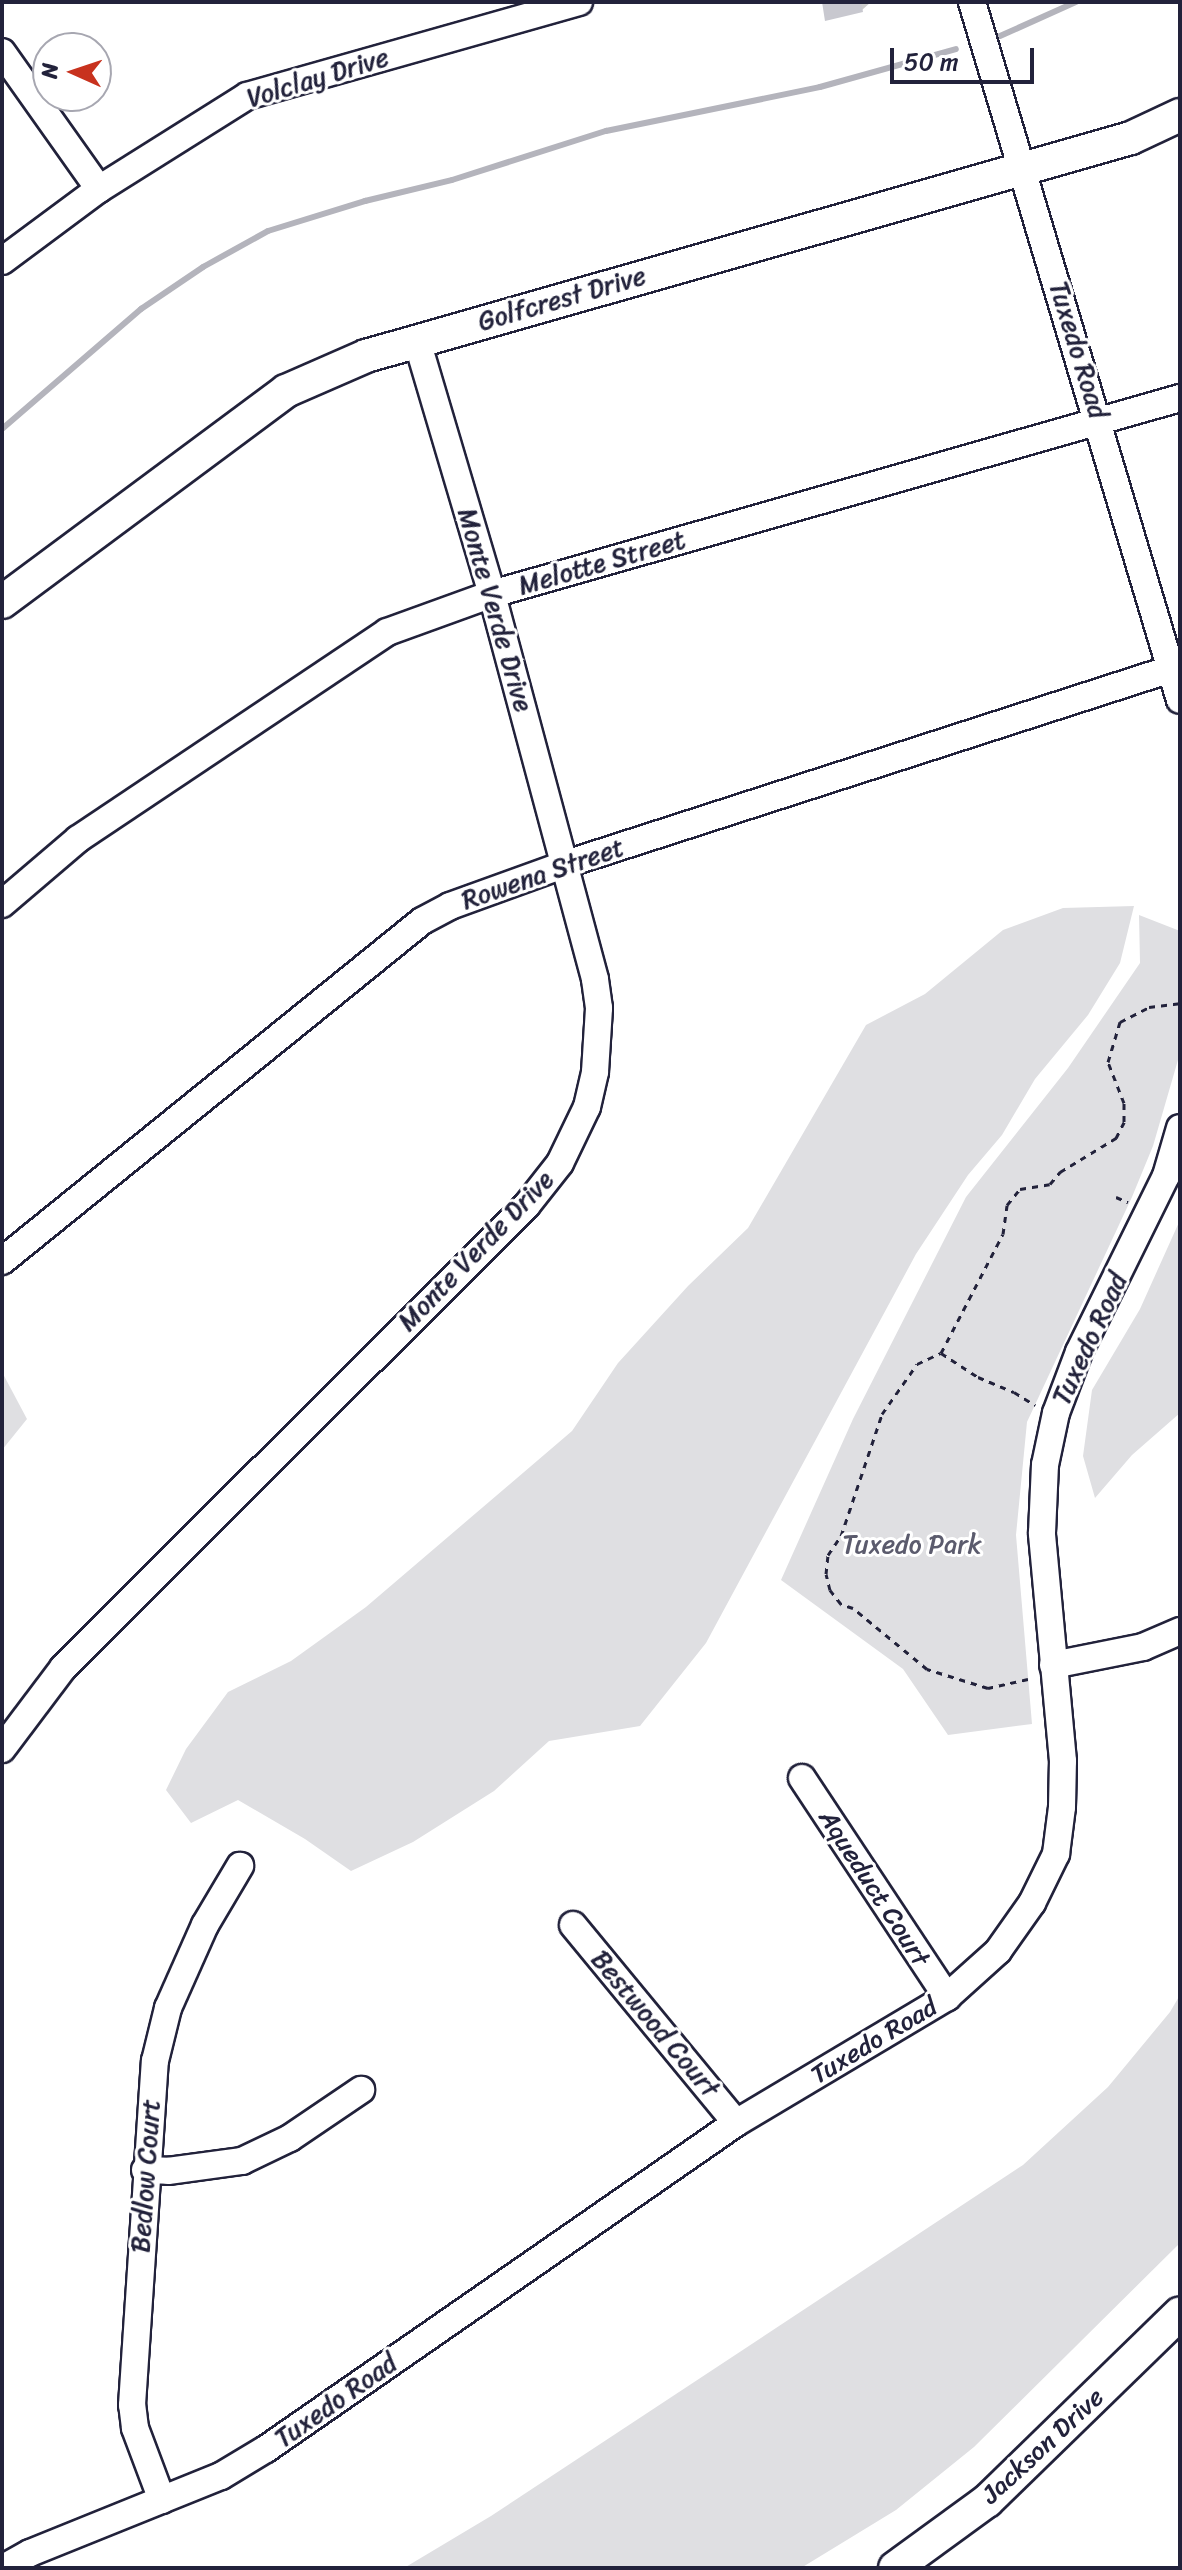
<!DOCTYPE html>
<style>
body{margin:0}
#map{position:relative;width:1182px;height:2570px;overflow:hidden;background:#fff;font-family:Sriracha,sans-serif}
div>[style]{position:absolute}
.green>*{inset:0;background:#dfdfe2}
.shadow>*{inset:0;background:#0003}
.stream>*{height:6px;margin:-3px;padding:0 3px;transform-origin:3px;border-radius:3px;background:#b4b4bc}
.building>*{inset:0;background:#c8c8cf}
.path>*{height:3px;margin-top:-1.5px;transform-origin:0;background:repeating-linear-gradient(90deg,#22223b 0 6px,transparent 0 12px)}
.roads{filter:drop-shadow(2px 0 #22223b) drop-shadow(-2px 0 #22223b) drop-shadow(0 2px #22223b) drop-shadow(0 -2px #22223b)}
.minor>*{height:26px;margin:-13px;padding:0 13px;transform-origin:13px;border-radius:13px;background:#fff}
.major>*{height:32px;margin:-16px;padding:0 16px;transform-origin:16px;border-radius:16px;background:#fff}
span{translate:-50% -50%;white-space:nowrap;text-align:center;line-height:1.15;-webkit-text-stroke:6px #fff;paint-order:stroke}
.street-label{font-size:26px;color:#22223b}
.park-label{font-size:26px;color:#5b5b6d}
.frame{position:absolute;inset:0;border:4px solid #22223b;pointer-events:none}
.north{position:absolute;left:32px;top:32px;width:80px;height:80px;box-sizing:border-box;background:#fff;border:2px solid #a7a7b1;border-radius:50%;rotate:273deg;font-size:22px;font-weight:700;line-height:32px;text-align:center;color:#22223b}
.north::after{content:'';display:block;margin:auto;width:28px;height:36px;background:#c8321e;clip-path:polygon(50% 0,100% 100%,50% 72%,0 100%)}
.scale{position:absolute;left:890px;top:48px;width:144px;height:36px;box-sizing:border-box;border:4px solid #22223b;border-top:0;padding-left:10px;font-size:24px;line-height:28px;white-space:nowrap;color:#22223b;-webkit-text-stroke:6px #fff;paint-order:stroke}
</style>
<div id="map">
<div class="green">
<div style="clip-path:polygon(1134px 906px,1120px 963px,1088px 1015px,1035px 1079px,1002px 1135px,968px 1175px,916px 1254px,706px 1643px,640px 1726px,549px 1741px,494px 1791px,413px 1842px,351px 1871px,305px 1839px,238px 1800px,191px 1823px,166px 1790px,186px 1749px,228px 1692px,291px 1661px,366px 1607px,572px 1431px,618px 1363px,688px 1286px,748px 1228px,866px 1025px,925px 994px,1003px 930px,1063px 908px)"></div>
<div style="clip-path:polygon(1139px 915px,1180px 931px,1180px 1053px,1153px 1146px,1132px 1197px,1027px 1422px,1016px 1535px,1032px 1724px,948px 1735px,903px 1669px,781px 1580px,853px 1419px,966px 1197px,1068px 1068px,1140px 963px)"></div>
<div style="clip-path:polygon(1180px 1220px,1180px 1413px,1132px 1455px,1095px 1498px,1083px 1456px,1092px 1390px,1140px 1309px)"></div>
<div style="clip-path:polygon(2px 1372px,27px 1419px,2px 1450px)"></div>
<div style="clip-path:polygon(1180px 1995px,1180px 2243px,974px 2447px,896px 2510px,801px 2568px,404px 2568px,491px 2516px,1023px 2165px,1108px 2087px,1170px 2012px)"></div>
</div>
<div class="shadow">
<div style="clip-path:polygon(824px 2px,871px 2px,862px 10px)"></div>
</div>
<div class="stream">
<div style="left:1000px;top:36px;width:83px;rotate:-24.1deg"></div>
<div style="left:2px;top:429px;width:184px;rotate:-40.8deg"></div>
<div style="left:141px;top:309px;width:75px;rotate:-34.1deg"></div>
<div style="left:203px;top:267px;width:74px;rotate:-29deg"></div>
<div style="left:268px;top:231px;width:102px;rotate:-17.2deg"></div>
<div style="left:365px;top:201px;width:89px;rotate:-13.6deg"></div>
<div style="left:452px;top:180px;width:162px;rotate:-17.7deg"></div>
<div style="left:606px;top:131px;width:218px;rotate:-11.6deg"></div>
<div style="left:820px;top:87px;width:141px;rotate:-15.6deg"></div>
</div>
<div class="building">
<div style="clip-path:polygon(822px 2px,861px 2px,863px 12px,825px 21px)"></div>
</div>
<div class="path">
<div style="left:1116px;top:1197px;width:13px;rotate:23deg"></div>
<div style="left:941px;top:1353px;width:134px;rotate:-62.5deg"></div>
<div style="left:1003px;top:1234px;width:29px;rotate:-82deg"></div>
<div style="left:1007px;top:1205px;width:21px;rotate:-51deg"></div>
<div style="left:1020px;top:1189px;width:30px;rotate:-9deg"></div>
<div style="left:1050px;top:1184px;width:16px;rotate:-50deg"></div>
<div style="left:1060px;top:1172px;width:66px;rotate:-31.3deg"></div>
<div style="left:1116px;top:1138px;width:18px;rotate:-63deg"></div>
<div style="left:1124px;top:1122px;width:19px;rotate:-90deg"></div>
<div style="left:1124px;top:1103px;width:44px;rotate:-111.3deg"></div>
<div style="left:1108px;top:1062px;width:42px;rotate:-73.3deg"></div>
<div style="left:1120px;top:1022px;width:33px;rotate:-27deg"></div>
<div style="left:1149px;top:1007px;width:31px;rotate:-7deg"></div>
<div style="left:1028px;top:1679px;width:41px;rotate:167.3deg"></div>
<div style="left:988px;top:1688px;width:64px;rotate:-162.7deg"></div>
<div style="left:927px;top:1669px;width:96px;rotate:-140.5deg"></div>
<div style="left:853px;top:1608px;width:13px;rotate:-162deg"></div>
<div style="left:841px;top:1604px;width:18px;rotate:-128deg"></div>
<div style="left:830px;top:1590px;width:16px;rotate:-104deg"></div>
<div style="left:826px;top:1574px;width:19px;rotate:-84deg"></div>
<div style="left:828px;top:1555px;width:23px;rotate:-56deg"></div>
<div style="left:841px;top:1536px;width:129px;rotate:-71.4deg"></div>
<div style="left:882px;top:1414px;width:61px;rotate:-55deg"></div>
<div style="left:917px;top:1364px;width:26px;rotate:-25deg"></div>
<div style="left:941px;top:1353px;width:44px;rotate:33deg"></div>
<div style="left:978px;top:1377px;width:39px;rotate:23deg"></div>
<div style="left:1014px;top:1392px;width:25px;rotate:32deg"></div>
</div>
<div class="roads">
<div class="minor">
<div style="left:972px;top:2px;width:728px;rotate:73.41deg"></div>
<div style="left:2px;top:52px;width:168px;rotate:54.7deg"></div>
<div style="left:2px;top:261px;width:121px;rotate:-36.6deg"></div>
<div style="left:99px;top:189px;width:175px;rotate:-32.1deg"></div>
<div style="left:247px;top:96px;width:345px;rotate:-15.8deg"></div>
<div style="left:2px;top:904px;width:100px;rotate:-40.5deg"></div>
<div style="left:78px;top:839px;width:372px;rotate:-33.8deg"></div>
<div style="left:387px;top:632px;width:112px;rotate:-19.9deg"></div>
<div style="left:492px;top:594px;width:715px;rotate:-15.9deg"></div>
<div style="left:2px;top:1261px;width:540px;rotate:-38.99deg"></div>
<div style="left:422px;top:921px;width:32px;rotate:-28deg"></div>
<div style="left:450px;top:906px;width:123px;rotate:-19.9deg"></div>
<div style="left:566px;top:864px;width:645px;rotate:-17.87deg"></div>
<div style="left:1053px;top:1665px;width:92px;rotate:-11.3deg"></div>
<div style="left:1143px;top:1647px;width:40px;rotate:-23.4deg"></div>
<div style="left:2px;top:1749px;width:101px;rotate:-53deg"></div>
<div style="left:63px;top:1668px;width:655px;rotate:-44.94deg"></div>
<div style="left:527px;top:1205px;width:53px;rotate:-51.8deg"></div>
<div style="left:560px;top:1163px;width:62px;rotate:-64.3deg"></div>
<div style="left:587px;top:1107px;width:36px;rotate:-77deg"></div>
<div style="left:595px;top:1072px;width:64px;rotate:-86.4deg"></div>
<div style="left:599px;top:1008px;width:29px;rotate:-98deg"></div>
<div style="left:595px;top:979px;width:399px;rotate:-105deg"></div>
<div style="left:492px;top:594px;width:265px;rotate:-106.5deg"></div>
<div style="left:802px;top:1778px;width:263px;rotate:56.5deg"></div>
<div style="left:573px;top:1925px;width:256px;rotate:50.5deg"></div>
<div style="left:145px;top:2170px;width:23px;rotate:2deg"></div>
<div style="left:168px;top:2171px;width:75px;rotate:-7.7deg"></div>
<div style="left:242px;top:2161px;width:53px;rotate:-25.6deg"></div>
<div style="left:290px;top:2138px;width:86px;rotate:-34.1deg"></div>
<div style="left:162px;top:2500px;width:77px;rotate:-110.6deg"></div>
<div style="left:135px;top:2428px;width:23px;rotate:-97deg"></div>
<div style="left:132px;top:2405px;width:345px;rotate:-86.2deg"></div>
<div style="left:155px;top:2061px;width:55px;rotate:-76.2deg"></div>
<div style="left:168px;top:2008px;width:91px;rotate:-66deg"></div>
<div style="left:205px;top:1925px;width:69px;rotate:-59.3deg"></div>
<div style="left:3px;top:2568px;width:31px;rotate:-29deg"></div>
<div style="left:30px;top:2553px;width:206px;rotate:-22deg"></div>
<div style="left:221px;top:2476px;width:52px;rotate:-31deg"></div>
<div style="left:266px;top:2449px;width:572px;rotate:-34.75deg"></div>
<div style="left:736px;top:2123px;width:246px;rotate:-30.8deg"></div>
<div style="left:947px;top:1997px;width:69px;rotate:-42deg"></div>
<div style="left:998px;top:1951px;width:59px;rotate:-54.7deg"></div>
<div style="left:1032px;top:1903px;width:55px;rotate:-63.9deg"></div>
<div style="left:1056px;top:1854px;width:47px;rotate:-82.7deg"></div>
<div style="left:1062px;top:1807px;width:46px;rotate:-88.8deg"></div>
<div style="left:1063px;top:1761px;width:229px;rotate:-95.3deg"></div>
<div style="left:1042px;top:1533px;width:68px;rotate:-87.5deg"></div>
<div style="left:1045px;top:1465px;width:53px;rotate:-78.1deg"></div>
<div style="left:1056px;top:1413px;width:65px;rotate:-69.3deg"></div>
<div style="left:1079px;top:1352px;width:196px;rotate:-63.7deg"></div>
<div style="left:1166px;top:1176px;width:50px;rotate:-73.7deg"></div>
</div>
<div class="major">
<div style="left:2px;top:602px;width:354px;rotate:-36.6deg"></div>
<div style="left:286px;top:391px;width:87px;rotate:-23.6deg"></div>
<div style="left:366px;top:356px;width:795px;rotate:-15.91deg"></div>
<div style="left:1131px;top:138px;width:54px;rotate:-25.1deg"></div>
<div style="left:895px;top:2568px;width:114px;rotate:-36.1deg"></div>
<div style="left:987px;top:2501px;width:269px;rotate:-44.2deg"></div>
</div>
</div>
<div class="street-label">
<span style="left:318px;top:78px;rotate:-17deg">Volclay Drive</span>
<span style="left:562px;top:299px;rotate:-16deg">Golfcrest Drive</span>
<span style="left:1078px;top:350px;rotate:73deg">Tuxedo Road</span>
<span style="left:602px;top:563px;rotate:-16deg">Melotte Street</span>
<span style="left:495px;top:610px;rotate:74deg">Monte Verde Drive</span>
<span style="left:543px;top:874px;rotate:-19deg">Rowena Street</span>
<span style="left:476px;top:1251px;rotate:-46deg">Monte Verde Drive</span>
<span style="left:1090px;top:1339px;rotate:-65deg">Tuxedo Road</span>
<span style="left:874px;top:1888px;rotate:57deg">Aqueduct Court</span>
<span style="left:655px;top:2024px;rotate:50deg">Bestwood Court</span>
<span style="left:874px;top:2041px;rotate:-31deg">Tuxedo Road</span>
<span style="left:146px;top:2176px;rotate:-86deg">Bedlow Court</span>
<span style="left:336px;top:2401px;rotate:-35deg">Tuxedo Road</span>
<span style="left:1043px;top:2446px;rotate:-43deg">Jackson Drive</span>
</div>
<div class="park-label">
<span style="left:912px;top:1545px">Tuxedo Park</span>
</div>
<div class="frame"></div>
<div class="north">N</div>
<div class="scale">50 m</div>
</div>
